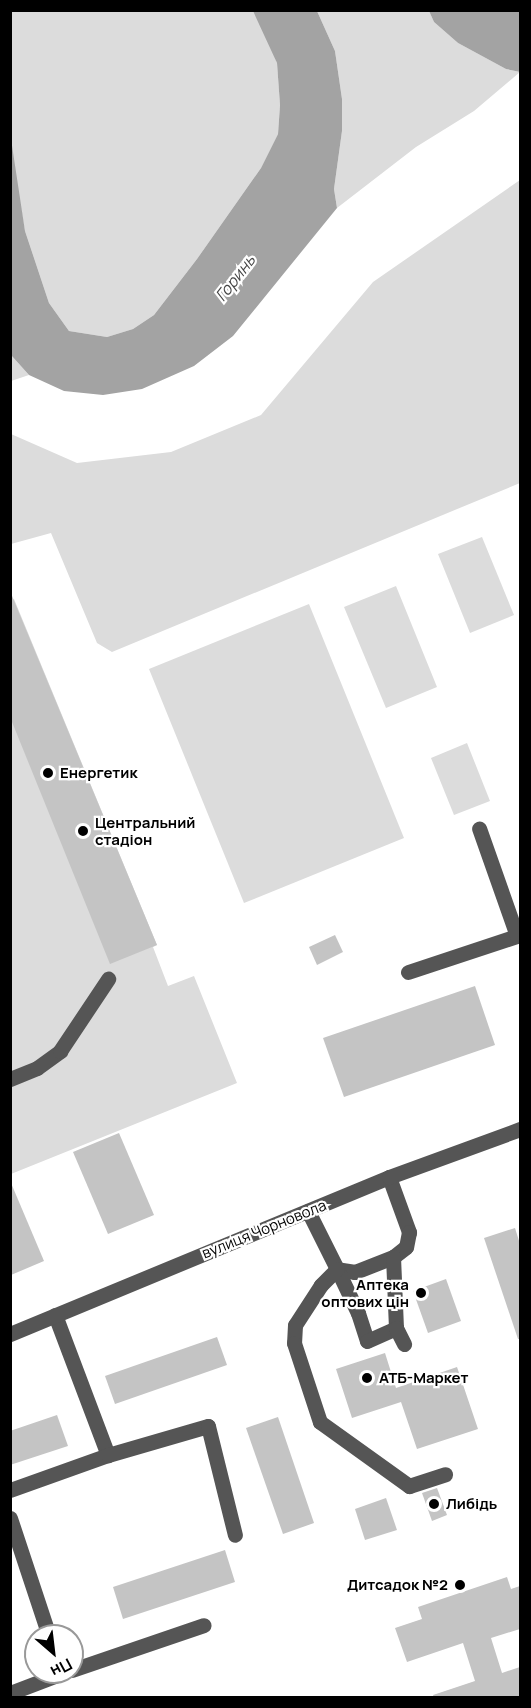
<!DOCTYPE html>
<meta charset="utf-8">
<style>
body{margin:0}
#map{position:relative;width:531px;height:1708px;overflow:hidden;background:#fff;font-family:Manrope,sans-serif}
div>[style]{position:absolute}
.green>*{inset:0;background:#dcdcdc}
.water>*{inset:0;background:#a3a3a3}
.building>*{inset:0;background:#c4c4c4}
.minor>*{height:15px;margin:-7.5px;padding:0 7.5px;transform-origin:7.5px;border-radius:7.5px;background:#555}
.dots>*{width:16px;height:16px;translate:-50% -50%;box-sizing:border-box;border:3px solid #fff;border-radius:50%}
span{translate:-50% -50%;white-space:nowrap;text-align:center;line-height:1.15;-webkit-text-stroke:4.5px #fff;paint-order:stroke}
.poi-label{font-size:15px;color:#000;font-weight:700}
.left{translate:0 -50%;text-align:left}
.right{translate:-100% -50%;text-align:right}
.street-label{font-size:15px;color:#000}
.water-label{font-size:16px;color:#444;font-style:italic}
.frame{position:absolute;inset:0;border:12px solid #000;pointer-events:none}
.north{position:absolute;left:24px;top:1624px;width:60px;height:60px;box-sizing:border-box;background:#fff;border:2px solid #999;border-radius:50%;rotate:152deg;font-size:16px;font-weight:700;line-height:24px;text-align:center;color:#000}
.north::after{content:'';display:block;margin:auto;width:21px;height:27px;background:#000;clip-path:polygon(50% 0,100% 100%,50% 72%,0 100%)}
</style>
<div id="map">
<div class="green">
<div style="clip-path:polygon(10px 11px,253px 11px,269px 41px,277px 63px,280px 105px,278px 134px,261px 168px,197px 259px,154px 315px,133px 329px,107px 337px,69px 331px,49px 303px,25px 231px,12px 158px)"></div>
<div style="clip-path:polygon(317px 11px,429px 11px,434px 22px,458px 43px,506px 69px,520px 72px,474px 111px,416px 147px,337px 208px,334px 189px,342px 131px,342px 99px,335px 51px)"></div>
<div style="clip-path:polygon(520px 180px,520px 483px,112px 652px,97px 643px,51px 533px,11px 544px,11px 434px,77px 463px,171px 452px,261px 415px,373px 282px)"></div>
<div style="clip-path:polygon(11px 355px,29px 375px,11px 381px)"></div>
<div style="clip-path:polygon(482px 537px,514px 615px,470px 633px,438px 554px)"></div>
<div style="clip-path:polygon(396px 586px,437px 687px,386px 708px,344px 607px)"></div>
<div style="clip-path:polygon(14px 599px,157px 945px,153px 947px,168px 986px,194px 976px,237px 1083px,11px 1174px,10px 601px)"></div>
<div style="clip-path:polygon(309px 604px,404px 838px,244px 903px,149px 669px)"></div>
<div style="clip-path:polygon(467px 743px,490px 801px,454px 815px,431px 758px)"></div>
</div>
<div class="water">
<div style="clip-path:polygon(253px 11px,317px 11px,335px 51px,342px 99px,342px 131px,334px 189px,337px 208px,233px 336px,194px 366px,142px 389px,103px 395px,64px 391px,29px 375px,11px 355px,11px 139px,25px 231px,49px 303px,69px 331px,107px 337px,133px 329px,154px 315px,197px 259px,261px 168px,278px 134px,280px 105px,277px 63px)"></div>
<div style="clip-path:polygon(429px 11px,520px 11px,520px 72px,506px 69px,458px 43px,434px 22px)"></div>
</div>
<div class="building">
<div style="clip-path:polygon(10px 591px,157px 945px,110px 964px,10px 717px)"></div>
<div style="clip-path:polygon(335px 935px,343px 952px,317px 965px,309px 947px)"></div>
<div style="clip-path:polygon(475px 986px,495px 1045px,344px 1097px,323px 1038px)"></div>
<div style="clip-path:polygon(119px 1133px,154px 1215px,108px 1234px,73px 1152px)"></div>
<div style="clip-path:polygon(11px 1183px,44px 1261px,11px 1275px)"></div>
<div style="clip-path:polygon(515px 1228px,520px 1244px,520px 1339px,518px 1339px,484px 1238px)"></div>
<div style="clip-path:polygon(446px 1279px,461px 1321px,428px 1333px,413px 1291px)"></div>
<div style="clip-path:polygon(217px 1337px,227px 1365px,115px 1404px,105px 1376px)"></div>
<div style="clip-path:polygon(385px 1353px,396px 1388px,457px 1367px,478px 1429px,417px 1449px,401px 1402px,352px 1418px,336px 1369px)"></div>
<div style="clip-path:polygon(57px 1415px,68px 1446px,10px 1465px,10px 1431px)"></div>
<div style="clip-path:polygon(278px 1417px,314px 1523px,283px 1534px,246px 1428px)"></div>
<div style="clip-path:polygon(437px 1488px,447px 1515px,432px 1521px,422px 1493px)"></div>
<div style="clip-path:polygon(386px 1498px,397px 1530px,365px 1540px,355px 1509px)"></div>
<div style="clip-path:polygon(225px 1550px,235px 1582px,123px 1619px,113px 1587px)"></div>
<div style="clip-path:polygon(507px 1577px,511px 1589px,520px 1586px,520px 1629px,491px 1638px,502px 1673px,520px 1667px,520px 1698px,434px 1698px,433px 1695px,475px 1681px,463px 1643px,407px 1662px,395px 1628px,422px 1619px,418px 1607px)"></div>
</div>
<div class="minor">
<div style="left:408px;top:972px;width:115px;rotate:-18.3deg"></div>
<div style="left:517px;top:936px;width:114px;rotate:-109.4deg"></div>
<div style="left:10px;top:1079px;width:29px;rotate:-22deg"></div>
<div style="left:37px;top:1068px;width:29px;rotate:-36deg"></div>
<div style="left:60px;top:1051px;width:87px;rotate:-56.3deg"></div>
<div style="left:389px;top:1177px;width:59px;rotate:70deg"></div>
<div style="left:409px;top:1232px;width:15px;rotate:101deg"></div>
<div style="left:406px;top:1247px;width:16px;rotate:142deg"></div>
<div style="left:393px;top:1257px;width:41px;rotate:158.5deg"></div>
<div style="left:355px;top:1272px;width:18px;rotate:-171deg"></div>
<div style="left:337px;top:1269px;width:49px;rotate:64.5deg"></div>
<div style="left:358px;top:1313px;width:29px;rotate:72deg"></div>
<div style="left:367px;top:1341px;width:32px;rotate:-24deg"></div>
<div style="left:396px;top:1328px;width:71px;rotate:-92.4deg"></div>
<div style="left:308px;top:1211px;width:65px;rotate:63.4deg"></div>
<div style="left:337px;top:1269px;width:23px;rotate:135deg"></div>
<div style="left:321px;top:1285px;width:48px;rotate:123deg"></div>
<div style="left:295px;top:1325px;width:18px;rotate:93deg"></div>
<div style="left:294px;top:1343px;width:83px;rotate:71.8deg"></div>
<div style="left:320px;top:1422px;width:110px;rotate:35.7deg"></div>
<div style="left:409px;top:1486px;width:38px;rotate:-18deg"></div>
<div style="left:55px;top:1315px;width:150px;rotate:69.3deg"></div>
<div style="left:396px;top:1328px;width:18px;rotate:63deg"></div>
<div style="left:10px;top:1334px;width:410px;rotate:-22.5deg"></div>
<div style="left:389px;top:1177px;width:140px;rotate:-20.1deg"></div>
<div style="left:10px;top:1490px;width:104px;rotate:-19.7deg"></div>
<div style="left:108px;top:1455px;width:104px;rotate:-16.2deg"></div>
<div style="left:208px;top:1426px;width:112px;rotate:76.1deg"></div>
<div style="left:10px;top:1518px;width:124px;rotate:71.7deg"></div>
<div style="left:72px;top:1670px;width:139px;rotate:-18.8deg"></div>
<div style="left:10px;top:1693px;width:59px;rotate:-20.9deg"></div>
</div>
<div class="dots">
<div style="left:48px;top:773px;background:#000"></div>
<div style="left:83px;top:831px;background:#000"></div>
<div style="left:421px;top:1293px;background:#000"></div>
<div style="left:367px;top:1378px;background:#000"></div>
<div style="left:434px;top:1504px;background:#000"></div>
<div style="left:460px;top:1585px;background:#000"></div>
</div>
<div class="poi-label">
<span class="left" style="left:60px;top:773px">Енергетик</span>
<span class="left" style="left:95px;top:831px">Центральний<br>стадіон</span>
<span class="right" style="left:409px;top:1293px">Аптека<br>оптових цін</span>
<span class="left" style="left:379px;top:1378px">АТБ-Маркет</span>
<span class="left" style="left:446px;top:1504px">Либідь</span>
<span class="right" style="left:448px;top:1585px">Дитсадок №2</span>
</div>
<div class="street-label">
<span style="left:264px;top:1229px;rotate:-22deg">вулиця Чорновола</span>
</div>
<div class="water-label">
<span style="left:235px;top:278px;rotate:-52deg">Горинь</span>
</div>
<div class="frame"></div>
<div class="north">Пн</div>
</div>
